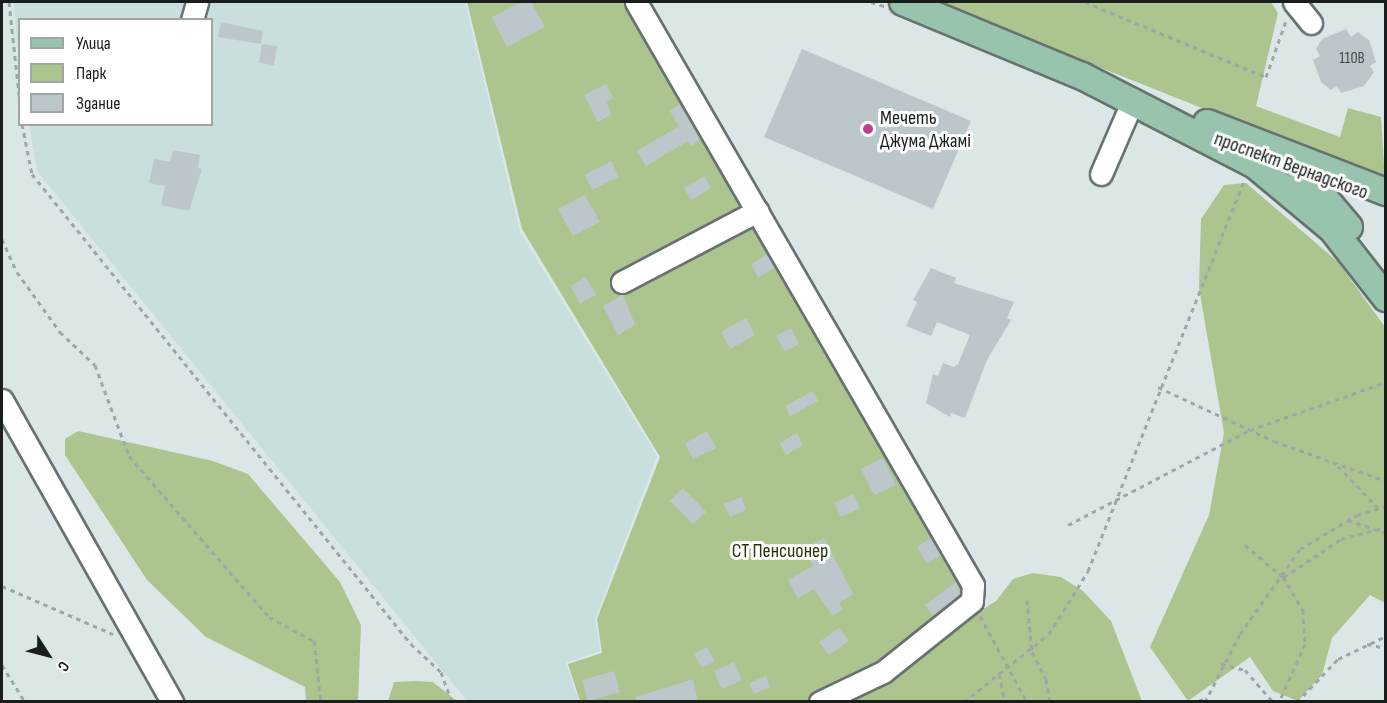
<!DOCTYPE html>
<meta charset="utf-8">
<style>
body{margin:0}
#map{position:relative;width:1387px;height:703px;overflow:hidden;background:#dbe7e6;font-family:"Sofia Sans Condensed",sans-serif}
div>[style]{position:absolute}
.built>*{inset:0;background:#c9dfdd}
.green>*{inset:0;background:#acc58f}
.building>*{inset:0;background:#bcc7cb}
.path>*{height:3px;margin-top:-1.5px;transform-origin:0;background:repeating-linear-gradient(90deg,#9da7a6 0 4.5px,transparent 0 9px)}
.roads{filter:drop-shadow(2px 0 #677271) drop-shadow(-2px 0 #677271) drop-shadow(0 2px #677271) drop-shadow(0 -2px #677271)}
.minor>*{height:21px;margin:-10.5px;padding:0 10.5px;transform-origin:10.5px;border-radius:10.5px;background:#fff}
.major>*{height:26px;margin:-13px;padding:0 13px;transform-origin:13px;border-radius:13px;background:#98c4ad}
.dots>*{width:16px;height:16px;translate:-50% -50%;box-sizing:border-box;border:3px solid #fff;border-radius:50%}
span{translate:-50% -50%;white-space:nowrap;text-align:center;line-height:1.15;-webkit-text-stroke:6px #fff;paint-order:stroke}
.number-label{font-size:16px;color:#424848}
.number-label span{-webkit-text-stroke-width:0}
.poi-label{font-size:20px;color:#191e1d}
.left{translate:0 -50%;text-align:left}
.street-label{font-size:20px;color:#191e1d}
.park-label{font-size:20px;color:#243509}
.frame{position:absolute;inset:0;border:3px solid #191e1d;pointer-events:none}
.legend{position:absolute;left:18px;top:18px;width:195px;height:108px;box-sizing:border-box;background:#fff;border:2px solid #a3a5a5;margin:0;padding:8px 10px;list-style:none;font-size:18px;color:#191e1d}
.legend li{display:flex;align-items:center;gap:12px;height:30px}
.legend b{width:30px;border:2px solid #a3a5a5}
.north{position:absolute;left:18px;top:625px;width:60px;height:60px;-webkit-text-stroke:4px #fff;paint-order:stroke;rotate:126deg;font-size:16px;font-weight:700;line-height:24px;text-align:center;color:#191e1d}
.north::after{content:'';display:block;margin:auto;width:21px;height:27px;background:#191e1d;clip-path:polygon(50% 0,100% 100%,50% 72%,0 100%)}
</style>
<div id="map">
<div class="built">
<div style="clip-path:polygon(14px 2px,465px 2px,520px 232px,657px 456px,595px 619px,600px 651px,566px 663px,579px 701px,467px 701px,37px 171px,29px 125px,212px 124px,212px 20px,20px 20px,19px 65px)"></div>
</div>
<div class="green">
<div style="clip-path:polygon(467px 2px,634px 2px,967px 594px,884px 663px,808px 701px,580px 701px,568px 664px,602px 653px,597px 619px,660px 457px,522px 229px)"></div>
<div style="clip-path:polygon(936px 2px,1271px 2px,1278px 13px,1256px 106px,1340px 137px,1348px 108px,1381px 117px,1385px 181px)"></div>
<div style="clip-path:polygon(1246px 183px,1338px 262px,1385px 327px,1385px 603px,1370px 595px,1332px 638px,1322px 675px,1298px 701px,1273px 691px,1250px 657px,1188px 701px,1150px 647px,1209px 515px,1224px 433px,1199px 288px,1201px 219px,1224px 185px)"></div>
<div style="clip-path:polygon(78px 431px,213px 461px,248px 474px,340px 582px,361px 625px,358px 701px,306px 701px,305px 687px,206px 637px,147px 580px,65px 455px,65px 439px)"></div>
<div style="clip-path:polygon(1033px 573px,1061px 577px,1083px 591px,1111px 621px,1142px 701px,821px 702px,958px 625px,996px 601px,1013px 579px)"></div>
<div style="clip-path:polygon(416px 681px,433px 682px,457px 701px,388px 701px,394px 682px)"></div>
</div>
<div class="building">
<div style="clip-path:polygon(521px 2px,531px 2px,545px 27px,507px 47px,492px 17px)"></div>
<div style="clip-path:polygon(221px 22px,263px 31px,261px 44px,218px 37px)"></div>
<div style="clip-path:polygon(1346px 29px,1351px 37px,1358px 32px,1369px 40px,1376px 62px,1370px 66px,1374px 72px,1364px 86px,1341px 93px,1337px 86px,1331px 90px,1321px 82px,1313px 60px,1320px 56px,1316px 49px,1322px 39px)"></div>
<div style="clip-path:polygon(262px 44px,277px 46px,274px 65px,259px 63px)"></div>
<div style="clip-path:polygon(802px 49px,971px 121px,933px 209px,764px 137px)"></div>
<div style="clip-path:polygon(606px 84px,613px 98px,606px 102px,612px 114px,598px 122px,584px 95px)"></div>
<div style="clip-path:polygon(680px 104px,700px 140px,691px 146px,688px 141px,646px 166px,637px 151px,679px 126px,670px 111px)"></div>
<div style="clip-path:polygon(173px 150px,200px 155px,198px 168px,202px 169px,189px 211px,161px 205px,165px 186px,149px 183px,154px 159px,170px 162px)"></div>
<div style="clip-path:polygon(611px 161px,619px 177px,592px 190px,585px 175px)"></div>
<div style="clip-path:polygon(704px 176px,711px 188px,691px 200px,684px 188px)"></div>
<div style="clip-path:polygon(585px 195px,600px 222px,573px 236px,558px 209px)"></div>
<div style="clip-path:polygon(767px 254px,775px 268px,758px 277px,751px 264px)"></div>
<div style="clip-path:polygon(931px 268px,956px 278px,954px 283px,1014px 302px,1007px 318px,1011px 320px,987px 360px,965px 418px,951px 413px,950px 417px,926px 403px,933px 374px,938px 376px,943px 363px,954px 367px,958px 364px,970px 335px,937px 322px,931px 336px,906px 326px,917px 302px,913px 300px)"></div>
<div style="clip-path:polygon(586px 277px,596px 295px,580px 304px,571px 286px)"></div>
<div style="clip-path:polygon(623px 294px,635px 325px,618px 335px,603px 306px)"></div>
<div style="clip-path:polygon(746px 318px,755px 335px,730px 349px,721px 332px)"></div>
<div style="clip-path:polygon(791px 328px,799px 344px,785px 352px,776px 336px)"></div>
<div style="clip-path:polygon(813px 391px,818px 401px,790px 416px,785px 406px)"></div>
<div style="clip-path:polygon(707px 431px,716px 448px,693px 459px,685px 443px)"></div>
<div style="clip-path:polygon(797px 433px,803px 445px,786px 455px,780px 443px)"></div>
<div style="clip-path:polygon(883px 458px,896px 485px,874px 495px,861px 469px)"></div>
<div style="clip-path:polygon(683px 488px,706px 512px,693px 524px,670px 501px)"></div>
<div style="clip-path:polygon(853px 494px,860px 508px,841px 517px,834px 503px)"></div>
<div style="clip-path:polygon(741px 497px,746px 510px,730px 517px,724px 504px)"></div>
<div style="clip-path:polygon(824px 538px,853px 594px,839px 603px,843px 609px,833px 616px,814px 589px,798px 598px,788px 580px,813px 566px,804px 549px)"></div>
<div style="clip-path:polygon(931px 538px,941px 555px,927px 564px,917px 547px)"></div>
<div style="clip-path:polygon(956px 582px,960px 595px,933px 616px,925px 605px)"></div>
<div style="clip-path:polygon(839px 628px,849px 641px,829px 655px,819px 642px)"></div>
<div style="clip-path:polygon(707px 647px,715px 661px,702px 668px,694px 654px)"></div>
<div style="clip-path:polygon(734px 662px,742px 680px,722px 689px,714px 671px)"></div>
<div style="clip-path:polygon(614px 671px,620px 692px,588px 701px,582px 680px)"></div>
<div style="clip-path:polygon(766px 676px,770px 687px,754px 694px,749px 683px)"></div>
<div style="clip-path:polygon(693px 679px,698px 702px,636px 702px,636px 697px)"></div>
</div>
<div class="path">
<div style="left:9px;top:2px;width:102px;rotate:83.8deg"></div>
<div style="left:871px;top:2px;width:14px;rotate:17deg"></div>
<div style="left:1085px;top:2px;width:196px;rotate:22.5deg"></div>
<div style="left:1266px;top:77px;width:63px;rotate:-70.4deg"></div>
<div style="left:22px;top:124px;width:51px;rotate:78.7deg"></div>
<div style="left:32px;top:174px;width:604px;rotate:51.12deg"></div>
<div style="left:411px;top:644px;width:41px;rotate:43deg"></div>
<div style="left:441px;top:672px;width:32px;rotate:70deg"></div>
<div style="left:2px;top:239px;width:36px;rotate:66deg"></div>
<div style="left:17px;top:272px;width:74px;rotate:54.4deg"></div>
<div style="left:60px;top:332px;width:48px;rotate:43.3deg"></div>
<div style="left:95px;top:365px;width:97px;rotate:69.5deg"></div>
<div style="left:129px;top:456px;width:213px;rotate:49deg"></div>
<div style="left:269px;top:617px;width:51px;rotate:28.1deg"></div>
<div style="left:314px;top:641px;width:61px;rotate:83.5deg"></div>
<div style="left:1158px;top:387px;width:128px;rotate:25deg"></div>
<div style="left:1274px;top:441px;width:119px;rotate:19.7deg"></div>
<div style="left:1338px;top:466px;width:58px;rotate:46.4deg"></div>
<div style="left:1348px;top:520px;width:40px;rotate:18.9deg"></div>
<div style="left:1068px;top:525px;width:205px;rotate:-27.6deg"></div>
<div style="left:1250px;top:430px;width:144px;rotate:-19.4deg"></div>
<div style="left:1245px;top:545px;width:50px;rotate:40.1deg"></div>
<div style="left:1283px;top:577px;width:39px;rotate:59deg"></div>
<div style="left:1303px;top:610px;width:34px;rotate:87deg"></div>
<div style="left:1305px;top:644px;width:64px;rotate:114.1deg"></div>
<div style="left:1284px;top:577px;width:69px;rotate:-33.7deg"></div>
<div style="left:1341px;top:539px;width:47px;rotate:-14.9deg"></div>
<div style="left:2px;top:586px;width:121px;rotate:23.4deg"></div>
<div style="left:1027px;top:600px;width:52px;rotate:84.5deg"></div>
<div style="left:1032px;top:652px;width:30px;rotate:63deg"></div>
<div style="left:1046px;top:679px;width:23px;rotate:80deg"></div>
<div style="left:980px;top:616px;width:98px;rotate:61.3deg"></div>
<div style="left:1367px;top:644px;width:19px;rotate:12deg"></div>
<div style="left:1221px;top:664px;width:25px;rotate:14deg"></div>
<div style="left:1245px;top:670px;width:43px;rotate:48.8deg"></div>
<div style="left:2px;top:665px;width:44px;rotate:58.1deg"></div>
<div style="left:999px;top:674px;width:29px;rotate:78deg"></div>
<div style="left:964px;top:702px;width:109px;rotate:-38.7deg"></div>
<div style="left:1049px;top:634px;width:74px;rotate:-58.2deg"></div>
<div style="left:1088px;top:571px;width:421px;rotate:-68.2deg"></div>
<div style="left:1190px;top:702px;width:16px;rotate:-11deg"></div>
<div style="left:1205px;top:702px;width:76px;rotate:-62.8deg"></div>
<div style="left:1240px;top:634px;width:104px;rotate:-54.8deg"></div>
<div style="left:1300px;top:549px;width:66px;rotate:-30.8deg"></div>
<div style="left:1357px;top:515px;width:30px;rotate:-17deg"></div>
<div style="left:1297px;top:702px;width:59px;rotate:-46.4deg"></div>
<div style="left:1338px;top:659px;width:53px;rotate:-25.6deg"></div>
</div>
<div class="roads">
<div class="minor">
<div style="left:636px;top:2px;width:673px;rotate:59.97deg"></div>
<div style="left:973px;top:585px;width:16px;rotate:94deg"></div>
<div style="left:972px;top:601px;width:114px;rotate:141.4deg"></div>
<div style="left:883px;top:672px;width:70px;rotate:154.5deg"></div>
<div style="left:1294px;top:2px;width:27px;rotate:51deg"></div>
<div style="left:192px;top:20px;width:19px;rotate:-74deg"></div>
<div style="left:1101px;top:174px;width:81px;rotate:-66.6deg"></div>
<div style="left:622px;top:282px;width:153px;rotate:-27.7deg"></div>
<div style="left:2px;top:400px;width:347px;rotate:60.6deg"></div>
</div>
<div class="major">
<div style="left:903px;top:2px;width:194px;rotate:22.5deg"></div>
<div style="left:1082px;top:76px;width:195px;rotate:27.2deg"></div>
<div style="left:1255px;top:165px;width:100px;rotate:39.7deg"></div>
<div style="left:1332px;top:229px;width:88px;rotate:52deg"></div>
<div style="left:1207px;top:123px;width:192px;rotate:21.1deg"></div>
<div style="left:1289px;top:156px;width:93px;rotate:49.8deg"></div>
</div>
</div>
<div class="dots">
<div style="left:868px;top:129px;background:#bc4191"></div>
</div>
<div class="number-label">
<span style="left:1352px;top:59px">110В</span>
</div>
<div class="poi-label">
<span class="left" style="left:880px;top:130px">Мечеть<br>Джума Джамі</span>
</div>
<div class="street-label">
<span style="left:1291px;top:166px;rotate:20deg">проспект Вернадского</span>
</div>
<div class="park-label">
<span style="left:780px;top:551px">СТ Пенсионер</span>
</div>
<div class="frame"></div>
<ul class="legend">
<li><b style="height:8px;background:#98c4ad"></b>Улица</li>
<li><b style="height:16px;background:#acc58f"></b>Парк</li>
<li><b style="height:16px;background:#bcc7cb"></b>Здание</li>
</ul>
<div class="north">С</div>
</div>
